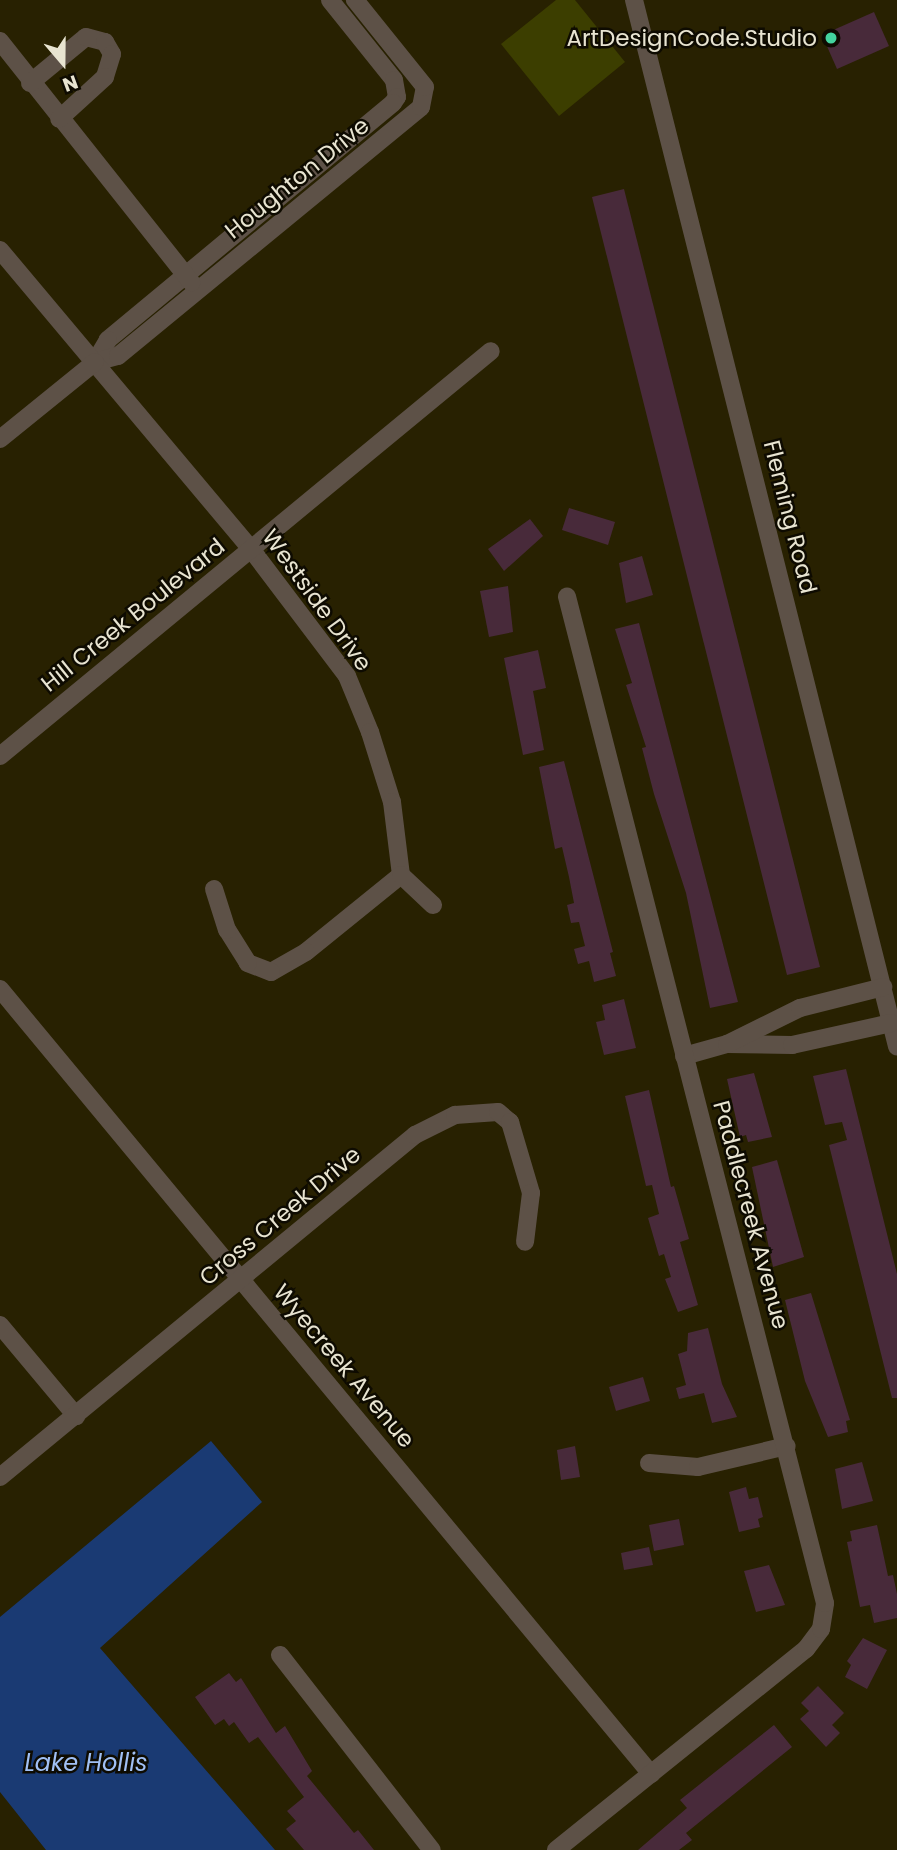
<!DOCTYPE html>
<style>
body{margin:0}
#map{position:relative;width:897px;height:1850px;overflow:hidden;background:#282101;font-family:Poppins,sans-serif}
div>[style]{position:absolute}
.green>*{inset:0;background:#3c3e00}
.water>*{inset:0;background:#1a3a73}
.building>*{inset:0;background:#482a3a}
.street>*{height:18px;margin:-9px;padding:0 9px;transform-origin:9px;border-radius:9px;background:#5d5147}
.dots>*{width:19px;height:19px;translate:-50% -50%;box-sizing:border-box;border:4px solid #0e0b01;border-radius:50%}
span{translate:-50% -50%;white-space:nowrap;text-align:center;line-height:1.15;-webkit-text-stroke:5px #0e0b01;paint-order:stroke}
.poi-label{font-size:23px;color:#e8e4d1}
.right{translate:-100% -50%;text-align:right}
.street-label{font-size:23px;color:#e8e4d1}
.water-label{font-size:24px;color:#a1c0f4;font-style:italic}
.north{position:absolute;left:28px;top:28px;width:70px;height:70px;-webkit-text-stroke:5px #0e0b01;paint-order:stroke;rotate:160deg;font-size:19px;font-weight:700;line-height:28px;text-align:center;color:#e8e4d1}
.north::after{content:'';display:block;margin:auto;width:24px;height:32px;background:#e8e4d1;clip-path:polygon(50% 0,100% 100%,50% 72%,0 100%)}
</style>
<div id="map">
<div class="green">
<div style="clip-path:polygon(556px 0,575px 0,625px 62px,559px 116px,501px 44px)"></div>
</div>
<div class="water">
<div style="clip-path:polygon(211px 1441px,262px 1502px,100px 1648px,275px 1850px,46px 1850px,0 1792px,0 1617px)"></div>
</div>
<div class="building">
<div style="clip-path:polygon(874px 12px,889px 46px,837px 69px,822px 35px)"></div>
<div style="clip-path:polygon(624px 189px,820px 967px,787px 975px,592px 197px)"></div>
<div style="clip-path:polygon(569px 508px,615px 522px,608px 545px,562px 530px)"></div>
<div style="clip-path:polygon(530px 519px,543px 536px,504px 571px,488px 549px)"></div>
<div style="clip-path:polygon(642px 556px,653px 595px,626px 603px,619px 563px)"></div>
<div style="clip-path:polygon(508px 586px,513px 632px,489px 637px,480px 591px)"></div>
<div style="clip-path:polygon(639px 623px,738px 1002px,710px 1008px,686px 893px,654px 794px,642px 748px,646px 747px,626px 685px,632px 683px,615px 629px)"></div>
<div style="clip-path:polygon(538px 650px,546px 688px,533px 691px,544px 750px,523px 755px,504px 658px)"></div>
<div style="clip-path:polygon(564px 761px,613px 952px,610px 953px,616px 976px,594px 982px,589px 961px,578px 964px,574px 949px,585px 946px,579px 922px,571px 923px,567px 905px,574px 903px,569px 877px,562px 847px,555px 849px,539px 767px)"></div>
<div style="clip-path:polygon(624px 999px,636px 1048px,604px 1055px,596px 1022px,605px 1020px,602px 1005px)"></div>
<div style="clip-path:polygon(846px 1069px,897px 1274px,897px 1398px,892px 1398px,829px 1145px,847px 1140px,842px 1122px,825px 1125px,813px 1076px)"></div>
<div style="clip-path:polygon(754px 1073px,772px 1137px,748px 1142px,746px 1135px,740px 1137px,727px 1079px)"></div>
<div style="clip-path:polygon(649px 1090px,671px 1187px,674px 1186px,689px 1239px,680px 1242px,698px 1305px,678px 1312px,665px 1279px,671px 1277px,664px 1254px,659px 1256px,648px 1218px,659px 1214px,652px 1185px,646px 1186px,625px 1096px)"></div>
<div style="clip-path:polygon(777px 1160px,804px 1257px,773px 1267px,752px 1167px)"></div>
<div style="clip-path:polygon(811px 1293px,850px 1420px,846px 1421px,848px 1432px,828px 1437px,805px 1381px,785px 1300px)"></div>
<div style="clip-path:polygon(708px 1328px,722px 1384px,737px 1417px,712px 1423px,704px 1393px,679px 1399px,676px 1388px,686px 1385px,678px 1354px,687px 1351px,688px 1333px)"></div>
<div style="clip-path:polygon(643px 1377px,650px 1401px,616px 1411px,609px 1387px)"></div>
<div style="clip-path:polygon(575px 1446px,580px 1477px,561px 1480px,557px 1450px)"></div>
<div style="clip-path:polygon(862px 1462px,873px 1501px,842px 1509px,835px 1469px)"></div>
<div style="clip-path:polygon(746px 1487px,749px 1499px,758px 1497px,763px 1517px,758px 1519px,760px 1527px,739px 1532px,729px 1492px)"></div>
<div style="clip-path:polygon(679px 1519px,684px 1545px,654px 1551px,649px 1525px)"></div>
<div style="clip-path:polygon(877px 1525px,888px 1576px,893px 1575px,897px 1594px,897px 1618px,874px 1623px,870px 1605px,860px 1607px,847px 1542px,852px 1541px,850px 1531px)"></div>
<div style="clip-path:polygon(649px 1547px,653px 1565px,624px 1570px,621px 1553px)"></div>
<div style="clip-path:polygon(769px 1565px,785px 1605px,756px 1612px,744px 1571px)"></div>
<div style="clip-path:polygon(863px 1638px,887px 1650px,867px 1689px,845px 1677px,851px 1665px,847px 1661px)"></div>
<div style="clip-path:polygon(229px 1673px,236px 1682px,241px 1678px,276px 1733px,285px 1726px,312px 1771px,307px 1776px,354px 1833px,358px 1830px,374px 1850px,304px 1850px,286px 1829px,296px 1821px,287px 1811px,304px 1797px,258px 1737px,249px 1743px,234px 1722px,229px 1726px,224px 1719px,215px 1725px,195px 1697px)"></div>
<div style="clip-path:polygon(818px 1686px,844px 1713px,832px 1725px,840px 1733px,826px 1747px,800px 1719px,809px 1711px,801px 1703px)"></div>
<div style="clip-path:polygon(774px 1725px,792px 1747px,686px 1833px,692px 1840px,679px 1850px,638px 1850px,687px 1808px,680px 1800px)"></div>
</div>
<div class="street">
<div style="left:330px;top:0;width:102px;rotate:51.3deg"></div>
<div style="left:394px;top:80px;width:17px;rotate:80deg"></div>
<div style="left:397px;top:97px;width:7px;rotate:124deg"></div>
<div style="left:393px;top:103px;width:371px;rotate:140.3deg"></div>
<div style="left:108px;top:340px;width:26px;rotate:121deg"></div>
<div style="left:95px;top:362px;width:24px;rotate:-15deg"></div>
<div style="left:118px;top:356px;width:392px;rotate:-39.4deg"></div>
<div style="left:421px;top:107px;width:20px;rotate:-79deg"></div>
<div style="left:425px;top:87px;width:112px;rotate:-128.8deg"></div>
<div style="left:634px;top:0;width:1079px;rotate:75.89deg"></div>
<div style="left:0;top:41px;width:308px;rotate:51.6deg"></div>
<div style="left:30px;top:83px;width:72px;rotate:-39.4deg"></div>
<div style="left:86px;top:37px;width:20px;rotate:15deg"></div>
<div style="left:105px;top:42px;width:14px;rotate:60deg"></div>
<div style="left:112px;top:54px;width:24px;rotate:107deg"></div>
<div style="left:105px;top:77px;width:62px;rotate:137.6deg"></div>
<div style="left:0;top:250px;width:390px;rotate:50deg"></div>
<div style="left:251px;top:549px;width:159px;rotate:52.9deg"></div>
<div style="left:347px;top:676px;width:61px;rotate:67.7deg"></div>
<div style="left:370px;top:732px;width:73px;rotate:72.6deg"></div>
<div style="left:392px;top:802px;width:74px;rotate:83deg"></div>
<div style="left:401px;top:875px;width:122px;rotate:141deg"></div>
<div style="left:306px;top:952px;width:40px;rotate:150.3deg"></div>
<div style="left:271px;top:972px;width:25px;rotate:-159deg"></div>
<div style="left:248px;top:963px;width:39px;rotate:-122deg"></div>
<div style="left:227px;top:930px;width:43px;rotate:-107.6deg"></div>
<div style="left:0;top:439px;width:122px;rotate:-39deg"></div>
<div style="left:0;top:756px;width:636px;rotate:-39.52deg"></div>
<div style="left:401px;top:875px;width:44px;rotate:43.2deg"></div>
<div style="left:0;top:989px;width:1020px;rotate:50.33deg"></div>
<div style="left:727px;top:1044px;width:65px;rotate:0.9deg"></div>
<div style="left:792px;top:1045px;width:101px;rotate:-12.5deg"></div>
<div style="left:684px;top:1056px;width:45px;rotate:-15.6deg"></div>
<div style="left:727px;top:1044px;width:81px;rotate:-26.3deg"></div>
<div style="left:800px;top:1008px;width:86px;rotate:-14.2deg"></div>
<div style="left:0;top:1325px;width:119px;rotate:50.1deg"></div>
<div style="left:649px;top:1463px;width:49px;rotate:4.7deg"></div>
<div style="left:698px;top:1467px;width:91px;rotate:-13.3deg"></div>
<div style="left:0;top:1477px;width:538px;rotate:-39.49deg"></div>
<div style="left:415px;top:1135px;width:45px;rotate:-26.6deg"></div>
<div style="left:455px;top:1115px;width:43px;rotate:-4deg"></div>
<div style="left:498px;top:1112px;width:16px;rotate:40deg"></div>
<div style="left:510px;top:1122px;width:74px;rotate:73.5deg"></div>
<div style="left:531px;top:1193px;width:49px;rotate:97deg"></div>
<div style="left:280px;top:1655px;width:247px;rotate:52.1deg"></div>
<div style="left:556px;top:1850px;width:321px;rotate:-38.8deg"></div>
<div style="left:806px;top:1649px;width:25px;rotate:-53deg"></div>
<div style="left:821px;top:1629px;width:26px;rotate:-81deg"></div>
<div style="left:825px;top:1603px;width:1039px;rotate:-104.38deg"></div>
</div>
<div class="dots">
<div style="left:831px;top:38px;background:#44d49f"></div>
</div>
<div class="poi-label">
<span class="right" style="left:817px;top:38px">ArtDesignCode.Studio</span>
</div>
<div class="street-label">
<span style="left:297px;top:178px;rotate:-39deg">Houghton Drive</span>
<span style="left:790px;top:517px;rotate:76deg">Fleming Road</span>
<span style="left:317px;top:600px;rotate:54deg">Westside Drive</span>
<span style="left:133px;top:615px;rotate:-39deg">Hill Creek Boulevard</span>
<span style="left:751px;top:1215px;rotate:75deg">Paddlecreek Avenue</span>
<span style="left:280px;top:1216px;rotate:-40deg">Cross Creek Drive</span>
<span style="left:344px;top:1366px;rotate:50deg">Wyecreek Avenue</span>
</div>
<div class="water-label">
<span style="left:86px;top:1763px">Lake Hollis</span>
</div>
<div class="north">N</div>
</div>
